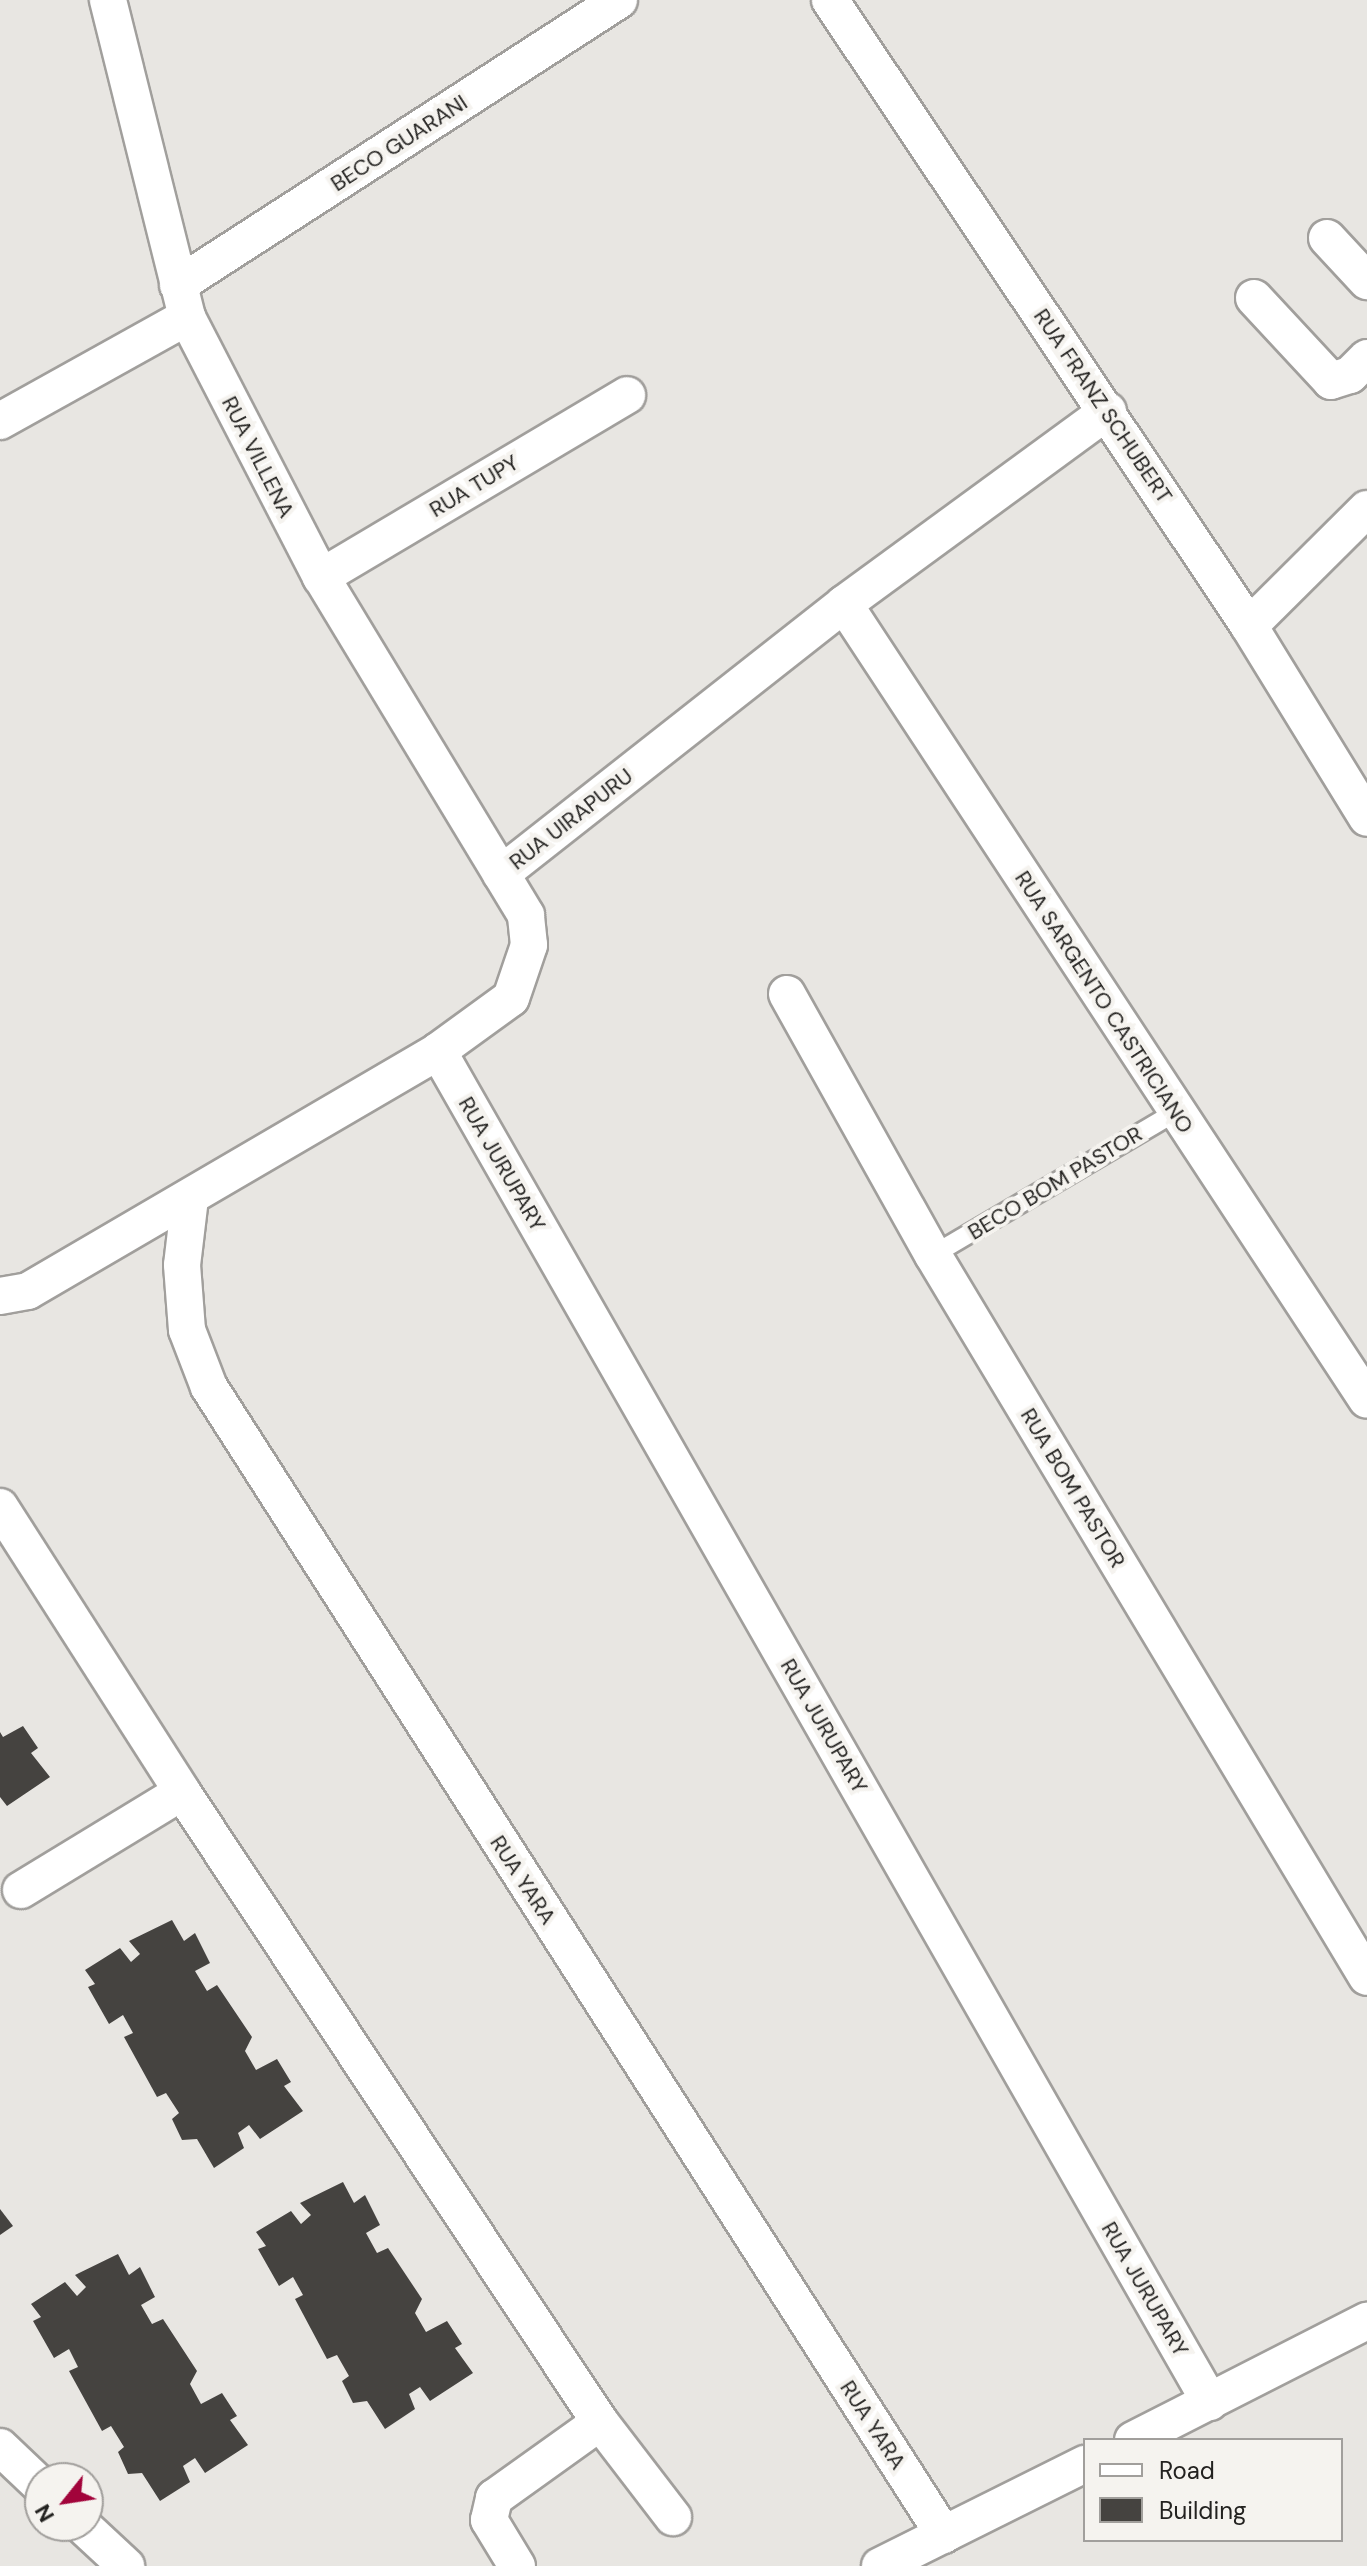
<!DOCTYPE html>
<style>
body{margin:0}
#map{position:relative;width:1367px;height:2566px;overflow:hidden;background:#e8e6e2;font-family:"DM Sans",sans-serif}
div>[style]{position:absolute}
.building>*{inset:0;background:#454340}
.roads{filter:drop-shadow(2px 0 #a19f9c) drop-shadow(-2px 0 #a19f9c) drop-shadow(0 2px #a19f9c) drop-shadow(0 -2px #a19f9c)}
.lane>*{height:18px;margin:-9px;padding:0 9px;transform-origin:9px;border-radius:9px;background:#fff}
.street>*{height:36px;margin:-18px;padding:0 18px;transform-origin:18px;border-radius:18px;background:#fff}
span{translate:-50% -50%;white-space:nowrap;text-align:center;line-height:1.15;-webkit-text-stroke:8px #f5f3ef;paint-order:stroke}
.street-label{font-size:22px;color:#232220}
.legend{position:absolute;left:1083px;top:2438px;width:260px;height:104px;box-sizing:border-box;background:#f5f3ef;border:2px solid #a19f9c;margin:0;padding:10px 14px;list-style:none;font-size:24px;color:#232220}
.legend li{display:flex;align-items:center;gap:16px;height:40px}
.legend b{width:40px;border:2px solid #a19f9c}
.north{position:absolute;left:24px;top:2462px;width:80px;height:80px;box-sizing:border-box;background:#f5f3ef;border:2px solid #a19f9c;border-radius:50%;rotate:240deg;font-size:22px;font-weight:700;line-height:32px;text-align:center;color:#232220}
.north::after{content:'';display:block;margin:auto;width:28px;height:36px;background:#a2043b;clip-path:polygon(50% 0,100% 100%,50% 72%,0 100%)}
</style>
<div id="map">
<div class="building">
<div style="clip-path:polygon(23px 1726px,38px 1748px,31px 1753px,50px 1777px,7px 1806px,0 1797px,0 1732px,3px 1737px)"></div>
<div style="clip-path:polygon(172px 1920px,184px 1941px,195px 1933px,210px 1963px,195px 1971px,207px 1991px,217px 1985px,252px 2037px,245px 2051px,256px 2070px,277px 2059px,291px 2082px,284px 2086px,303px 2111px,260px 2139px,249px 2125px,238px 2133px,244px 2148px,214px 2168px,197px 2139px,182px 2140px,172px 2119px,179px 2113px,166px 2093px,157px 2097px,124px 2037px,133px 2033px,123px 2015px,109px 2024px,88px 1987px,95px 1984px,85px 1970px,120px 1948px,131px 1962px,140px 1954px,129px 1941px)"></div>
<div style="clip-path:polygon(343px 2182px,354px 2203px,365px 2195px,380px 2225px,366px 2233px,377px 2253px,388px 2248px,422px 2299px,415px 2313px,426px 2332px,447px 2321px,462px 2344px,455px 2348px,473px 2373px,430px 2401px,420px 2387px,409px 2394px,415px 2409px,385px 2429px,367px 2401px,353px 2403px,342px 2381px,349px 2376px,337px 2355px,327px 2359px,295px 2299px,303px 2295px,293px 2277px,279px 2286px,258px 2249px,266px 2246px,256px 2232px,291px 2211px,301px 2224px,311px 2215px,300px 2203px)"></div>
<div style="clip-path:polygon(0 2209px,13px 2226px,0 2235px)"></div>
<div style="clip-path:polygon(118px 2254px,129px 2275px,140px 2267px,155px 2297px,141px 2305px,152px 2324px,163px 2319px,197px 2371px,190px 2384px,201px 2404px,222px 2393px,237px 2416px,230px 2420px,248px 2445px,205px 2473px,195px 2458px,183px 2466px,190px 2482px,160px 2501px,142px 2473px,128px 2474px,118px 2452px,124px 2447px,111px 2426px,102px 2431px,69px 2371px,78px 2367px,69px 2349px,54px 2358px,33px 2321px,41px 2317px,31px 2304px,65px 2282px,77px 2296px,86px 2287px,75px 2275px)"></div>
</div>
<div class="roads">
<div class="lane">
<div style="left:933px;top:1255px;width:282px;rotate:-30.5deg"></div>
</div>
<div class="street">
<div style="left:830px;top:0;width:753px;rotate:56.2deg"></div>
<div style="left:1249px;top:626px;width:225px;rotate:58.4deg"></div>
<div style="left:1327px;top:238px;width:59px;rotate:47.1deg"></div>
<div style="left:178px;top:285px;width:525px;rotate:-32.87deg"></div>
<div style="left:1254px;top:298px;width:113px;rotate:47.1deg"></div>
<div style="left:1331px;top:381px;width:20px;rotate:-18deg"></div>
<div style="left:1350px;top:375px;width:24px;rotate:-45deg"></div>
<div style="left:0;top:421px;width:214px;rotate:-29.1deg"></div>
<div style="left:321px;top:577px;width:356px;rotate:-30.7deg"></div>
<div style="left:844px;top:604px;width:952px;rotate:56.69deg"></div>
<div style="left:1249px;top:626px;width:166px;rotate:-44.8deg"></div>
<div style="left:501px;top:874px;width:437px;rotate:-38.2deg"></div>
<div style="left:844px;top:604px;width:327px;rotate:-36.2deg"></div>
<div style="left:787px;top:994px;width:299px;rotate:60.8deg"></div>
<div style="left:933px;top:1255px;width:842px;rotate:58.99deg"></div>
<div style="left:438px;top:1051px;width:1556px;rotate:60.26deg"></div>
<div style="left:190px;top:1198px;width:67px;rotate:96.8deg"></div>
<div style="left:182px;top:1265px;width:65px;rotate:85.6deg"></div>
<div style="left:187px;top:1330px;width:61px;rotate:68.9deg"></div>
<div style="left:209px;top:1387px;width:1363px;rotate:57.37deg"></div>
<div style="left:0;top:1296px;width:28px;rotate:-10deg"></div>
<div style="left:28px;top:1291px;width:475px;rotate:-30.3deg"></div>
<div style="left:438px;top:1051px;width:90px;rotate:-36deg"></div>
<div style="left:511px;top:998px;width:56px;rotate:-71.2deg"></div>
<div style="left:529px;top:945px;width:30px;rotate:-96deg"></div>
<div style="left:526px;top:915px;width:395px;rotate:-121.2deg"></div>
<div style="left:321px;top:577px;width:292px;rotate:-117.3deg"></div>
<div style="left:187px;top:317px;width:327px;rotate:-104deg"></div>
<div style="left:0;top:1507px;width:338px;rotate:57.4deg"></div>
<div style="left:182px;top:1792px;width:756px;rotate:56.44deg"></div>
<div style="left:600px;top:2422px;width:120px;rotate:52.5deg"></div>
<div style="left:21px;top:1890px;width:188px;rotate:-31.3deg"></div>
<div style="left:1133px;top:2440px;width:263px;rotate:-27deg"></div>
<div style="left:0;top:2447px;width:55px;rotate:43.5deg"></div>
<div style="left:83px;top:2526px;width:59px;rotate:42.9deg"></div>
<div style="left:517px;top:2566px;width:54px;rotate:-121.3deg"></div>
<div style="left:489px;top:2520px;width:23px;rotate:-77deg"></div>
<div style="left:494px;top:2498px;width:130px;rotate:-35.6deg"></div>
<div style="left:880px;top:2566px;width:229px;rotate:-26.5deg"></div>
</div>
</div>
<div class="street-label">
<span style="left:399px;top:143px;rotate:-33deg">BECO GUARANI</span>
<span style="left:1103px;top:406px;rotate:56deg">RUA FRANZ SCHUBERT</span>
<span style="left:258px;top:457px;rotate:63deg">RUA VILLENA</span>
<span style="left:474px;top:486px;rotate:-31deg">RUA TUPY</span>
<span style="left:571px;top:819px;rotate:-38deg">RUA UIRAPURU</span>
<span style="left:1104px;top:1002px;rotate:57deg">RUA SARGENTO CASTRICIANO</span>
<span style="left:502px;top:1164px;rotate:60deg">RUA JURUPARY</span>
<span style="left:1055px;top:1183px;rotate:-31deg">BECO BOM PASTOR</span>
<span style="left:1073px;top:1488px;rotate:59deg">RUA BOM PASTOR</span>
<span style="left:824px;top:1726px;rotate:60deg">RUA JURUPARY</span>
<span style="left:523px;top:1880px;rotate:57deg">RUA YARA</span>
<span style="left:1145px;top:2289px;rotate:60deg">RUA JURUPARY</span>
<span style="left:873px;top:2425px;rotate:57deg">RUA YARA</span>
</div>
<ul class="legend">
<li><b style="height:10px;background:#fff"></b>Road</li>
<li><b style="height:22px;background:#454340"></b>Building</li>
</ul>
<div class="north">N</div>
</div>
